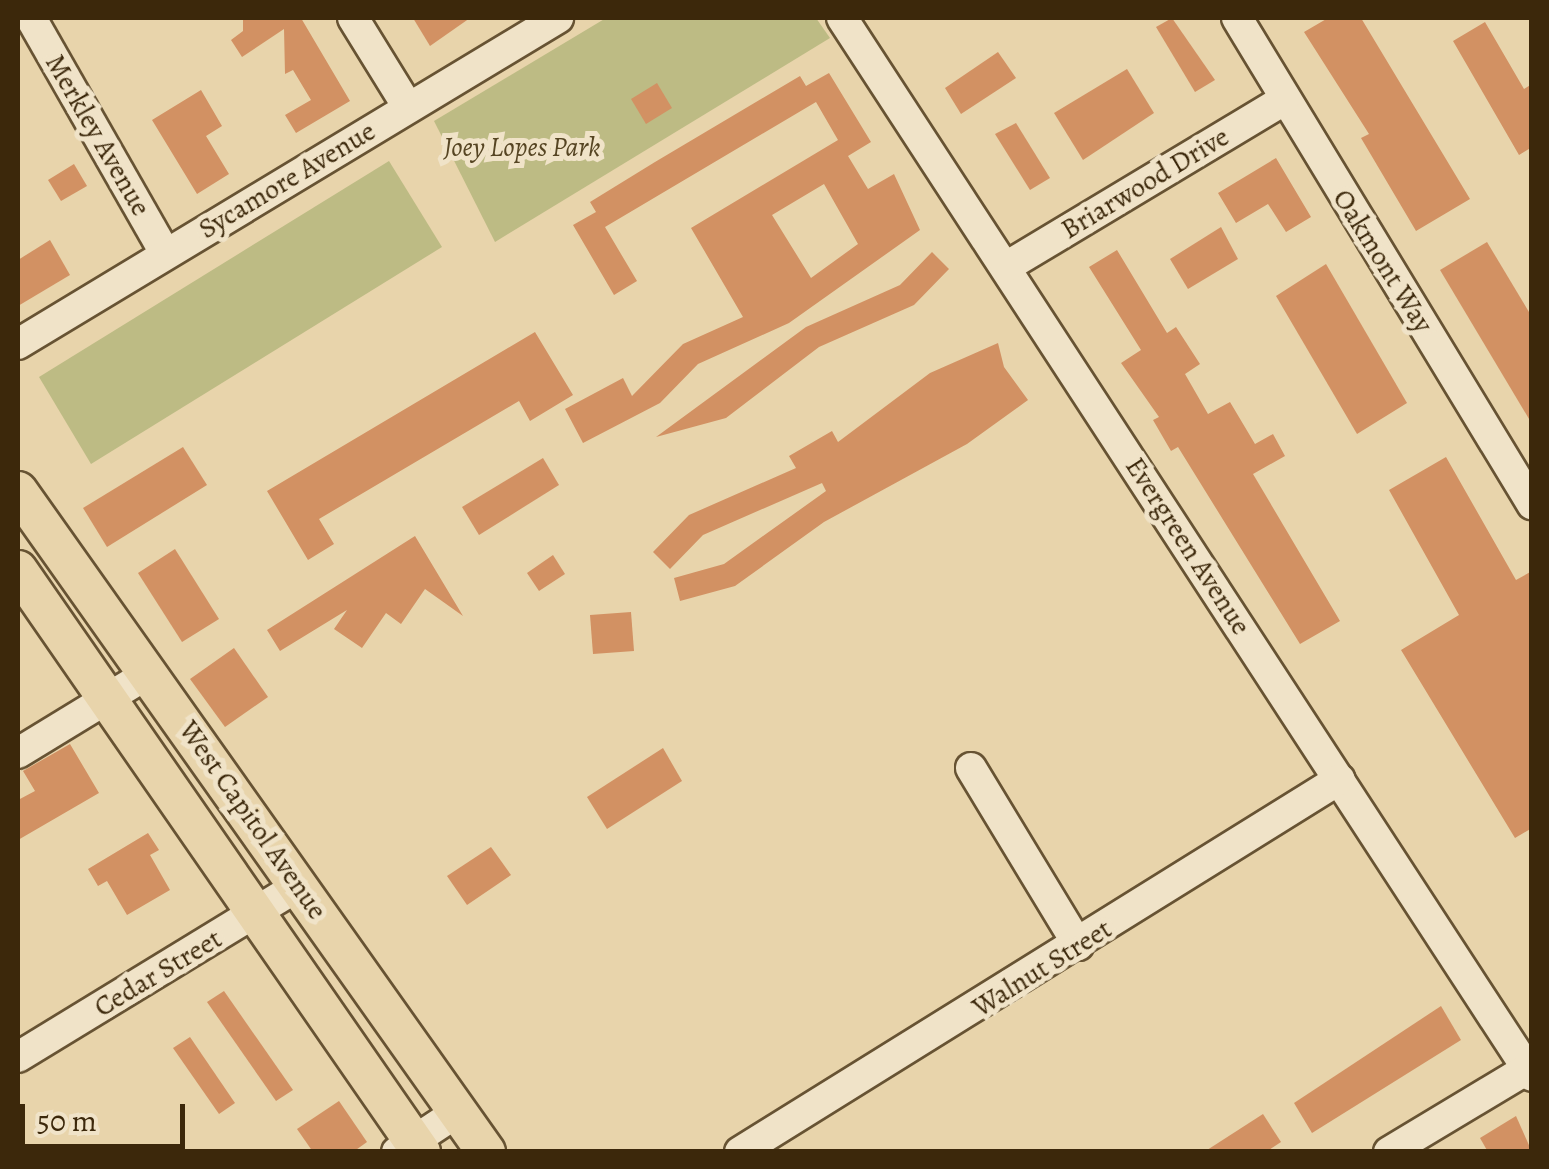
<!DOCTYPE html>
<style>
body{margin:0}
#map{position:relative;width:1549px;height:1169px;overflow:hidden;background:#e8d4ab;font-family:Alegreya,serif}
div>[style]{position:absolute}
.green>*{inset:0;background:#bdbb84}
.building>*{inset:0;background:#d29163}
.roads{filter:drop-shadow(2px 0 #675333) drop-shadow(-2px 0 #675333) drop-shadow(0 2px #675333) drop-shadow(0 -2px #675333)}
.minor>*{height:30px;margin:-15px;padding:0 15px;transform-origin:15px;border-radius:15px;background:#f0e3c8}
.major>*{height:38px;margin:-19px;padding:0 19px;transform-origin:19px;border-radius:19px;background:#e8d4ab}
span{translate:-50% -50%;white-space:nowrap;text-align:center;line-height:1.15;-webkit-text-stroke:10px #f0e3c8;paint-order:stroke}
.street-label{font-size:28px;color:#3c280b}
.park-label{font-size:28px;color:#564523;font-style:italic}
.frame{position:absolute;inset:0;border:20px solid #3c280b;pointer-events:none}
.scale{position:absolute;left:20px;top:1104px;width:165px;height:45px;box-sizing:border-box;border:5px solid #3c280b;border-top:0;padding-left:12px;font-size:30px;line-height:35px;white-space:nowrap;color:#3c280b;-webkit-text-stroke:8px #f0e3c8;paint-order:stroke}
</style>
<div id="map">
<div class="green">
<div style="clip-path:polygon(606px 18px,816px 18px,830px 38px,495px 242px,434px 121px)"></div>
<div style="clip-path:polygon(389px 161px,442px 247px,91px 464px,39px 377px)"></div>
</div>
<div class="building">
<div style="clip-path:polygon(243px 18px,301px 18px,350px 101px,296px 133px,285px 115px,311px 100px,293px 70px,285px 74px,284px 29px,242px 57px,231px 40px,243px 31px)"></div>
<div style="clip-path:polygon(413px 18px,470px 18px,430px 46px)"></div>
<div style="clip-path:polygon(1172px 18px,1215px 80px,1195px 92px,1156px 27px)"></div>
<div style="clip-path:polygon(1328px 18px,1361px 18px,1470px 199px,1416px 231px,1361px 138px,1369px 134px,1304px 32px)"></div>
<div style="clip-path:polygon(1485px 22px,1524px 89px,1532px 84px,1532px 147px,1519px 155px,1453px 41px)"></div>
<div style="clip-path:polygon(998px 52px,1016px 78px,961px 114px,945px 88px)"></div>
<div style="clip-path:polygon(1127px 69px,1154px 113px,1083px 160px,1054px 113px)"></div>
<div style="clip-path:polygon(evenodd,829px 73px,871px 142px,848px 156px,868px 189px,894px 174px,920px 230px,789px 323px,698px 364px,660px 403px,583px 443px,565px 409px,623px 378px,632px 396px,683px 344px,743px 317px,691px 228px,838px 140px,816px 102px,605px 227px,637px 281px,614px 295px,573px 225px,596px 212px,590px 202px,655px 162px,800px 76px,806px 86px,829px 73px,824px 184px,858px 244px,811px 278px,772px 215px,824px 184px)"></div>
<div style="clip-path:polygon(657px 83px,672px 108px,646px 124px,631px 99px)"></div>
<div style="clip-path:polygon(201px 90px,222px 126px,206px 136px,229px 174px,197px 194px,152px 120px)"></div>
<div style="clip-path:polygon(1016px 123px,1050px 178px,1030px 190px,995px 134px)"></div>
<div style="clip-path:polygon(1276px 158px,1311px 217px,1286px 232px,1268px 204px,1236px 223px,1218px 193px)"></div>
<div style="clip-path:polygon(74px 164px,87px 186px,61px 201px,48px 180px)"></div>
<div style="clip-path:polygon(1221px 227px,1238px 259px,1188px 289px,1170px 259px)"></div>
<div style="clip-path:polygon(50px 240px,70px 275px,18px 306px,18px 260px)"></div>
<div style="clip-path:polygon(1487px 242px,1532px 317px,1532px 424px,1440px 270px)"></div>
<div style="clip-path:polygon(1117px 250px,1167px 333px,1176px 327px,1200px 364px,1185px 374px,1208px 414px,1230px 402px,1255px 444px,1273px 434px,1285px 456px,1253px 474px,1340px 621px,1300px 644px,1178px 447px,1171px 451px,1153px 420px,1159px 417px,1121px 363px,1141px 350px,1089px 267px)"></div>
<div style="clip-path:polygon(932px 252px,949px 269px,914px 305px,819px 347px,726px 418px,656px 437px,806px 327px,900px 285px)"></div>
<div style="clip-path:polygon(1326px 264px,1407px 403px,1357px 434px,1276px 296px)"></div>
<div style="clip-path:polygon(535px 332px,573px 395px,530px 421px,519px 401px,319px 519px,334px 544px,308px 560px,267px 491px)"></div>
<div style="clip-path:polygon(998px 343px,1004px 367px,1028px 400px,967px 444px,824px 522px,735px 586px,680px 601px,674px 578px,724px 564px,826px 491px,822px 483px,703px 535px,670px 569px,653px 552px,689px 515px,796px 468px,789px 456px,832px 431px,838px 442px,930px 373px)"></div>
<div style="clip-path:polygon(183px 447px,207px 485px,107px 547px,83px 508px)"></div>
<div style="clip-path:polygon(1446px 457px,1516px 580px,1532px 571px,1532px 828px,1515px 838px,1401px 650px,1459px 615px,1389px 490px)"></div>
<div style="clip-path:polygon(543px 458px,559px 485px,479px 535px,462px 507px)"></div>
<div style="clip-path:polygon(415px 536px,463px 616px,425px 589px,401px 624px,386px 613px,362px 648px,334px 629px,347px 610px,280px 651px,267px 630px)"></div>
<div style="clip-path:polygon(175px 549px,219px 619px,182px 642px,138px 573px)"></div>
<div style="clip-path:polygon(553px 555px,565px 574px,539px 591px,527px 573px)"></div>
<div style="clip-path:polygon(631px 612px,634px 651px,593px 654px,590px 615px)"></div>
<div style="clip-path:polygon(234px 648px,268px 697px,225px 727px,190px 679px)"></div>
<div style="clip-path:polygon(70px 744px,99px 793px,18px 840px,18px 800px,35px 791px,23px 771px)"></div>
<div style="clip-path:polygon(663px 748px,682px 781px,607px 829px,587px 797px)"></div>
<div style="clip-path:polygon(148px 833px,159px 850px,150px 855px,170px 890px,127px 915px,107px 881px,98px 886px,88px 869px)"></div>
<div style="clip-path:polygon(491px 847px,511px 875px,467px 905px,447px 876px)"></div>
<div style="clip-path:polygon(224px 991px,293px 1090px,276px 1101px,207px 1002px)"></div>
<div style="clip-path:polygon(1441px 1006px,1461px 1040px,1312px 1133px,1294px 1103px)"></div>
<div style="clip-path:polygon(190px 1037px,235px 1103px,219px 1114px,173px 1048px)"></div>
<div style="clip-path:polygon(339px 1101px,367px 1142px,353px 1152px,313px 1152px,297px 1129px)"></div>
<div style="clip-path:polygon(1263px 1114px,1281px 1142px,1266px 1152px,1204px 1152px)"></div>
<div style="clip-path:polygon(1516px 1116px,1532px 1152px,1488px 1152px,1480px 1138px)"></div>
</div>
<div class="roads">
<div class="minor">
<div style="left:31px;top:18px;width:271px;rotate:60.3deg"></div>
<div style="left:353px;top:18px;width:105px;rotate:58.3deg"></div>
<div style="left:842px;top:18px;width:1263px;rotate:56.89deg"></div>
<div style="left:1237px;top:18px;width:569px;rotate:58.74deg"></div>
<div style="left:1006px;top:267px;width:324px;rotate:-31deg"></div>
<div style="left:18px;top:344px;width:631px;rotate:-31.12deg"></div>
<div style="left:18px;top:753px;width:153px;rotate:-31.4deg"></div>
<div style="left:971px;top:768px;width:207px;rotate:58.8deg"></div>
<div style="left:18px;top:1057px;width:326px;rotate:-31.4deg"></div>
<div style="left:397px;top:1152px;width:74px;rotate:-33.5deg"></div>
<div style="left:740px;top:1152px;width:706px;rotate:-31.87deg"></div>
<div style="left:1389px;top:1152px;width:161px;rotate:-31deg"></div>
</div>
<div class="major">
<div style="left:18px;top:491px;width:810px;rotate:54.7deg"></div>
<div style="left:18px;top:570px;width:708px;rotate:55.3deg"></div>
</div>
</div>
<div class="street-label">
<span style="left:98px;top:135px;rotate:60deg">Merkley Avenue</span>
<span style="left:287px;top:180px;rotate:-31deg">Sycamore Avenue</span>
<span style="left:1145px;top:183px;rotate:-31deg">Briarwood Drive</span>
<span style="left:1383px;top:261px;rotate:58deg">Oakmont Way</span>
<span style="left:1188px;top:546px;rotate:57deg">Evergreen Avenue</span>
<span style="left:253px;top:820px;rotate:55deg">West Capitol Avenue</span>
<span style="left:1042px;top:968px;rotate:-32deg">Walnut Street</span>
<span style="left:158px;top:973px;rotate:-31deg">Cedar Street</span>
</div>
<div class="park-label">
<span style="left:522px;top:147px">Joey Lopes Park</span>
</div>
<div class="frame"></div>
<div class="scale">50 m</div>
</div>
